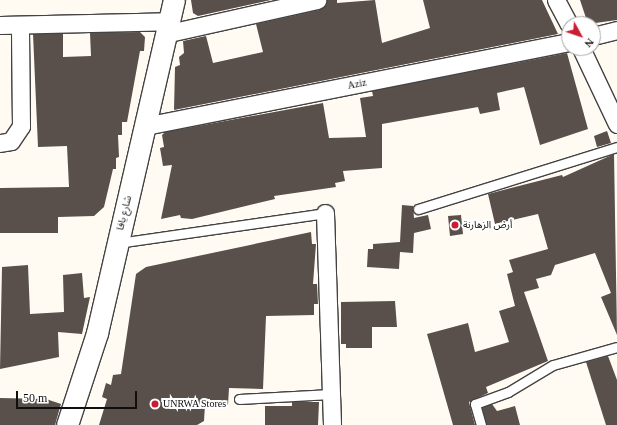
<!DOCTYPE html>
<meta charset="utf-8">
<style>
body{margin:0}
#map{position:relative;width:617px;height:425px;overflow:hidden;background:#fffbf2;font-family:"Times New Roman","Noto Sans Arabic",serif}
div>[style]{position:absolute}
.building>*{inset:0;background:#594f4b}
.roads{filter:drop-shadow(1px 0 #424242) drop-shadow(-1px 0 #424242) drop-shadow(0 1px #424242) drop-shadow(0 -1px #424242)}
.service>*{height:9px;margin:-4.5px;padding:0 4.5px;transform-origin:4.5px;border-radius:4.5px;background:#fff}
.minor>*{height:17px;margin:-8.5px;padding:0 8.5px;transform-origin:8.5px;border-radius:8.5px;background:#fff}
.tertiary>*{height:21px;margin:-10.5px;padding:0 10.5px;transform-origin:10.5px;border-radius:10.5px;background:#fff}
.dots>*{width:11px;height:11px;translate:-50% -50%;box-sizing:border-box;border:2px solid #fff;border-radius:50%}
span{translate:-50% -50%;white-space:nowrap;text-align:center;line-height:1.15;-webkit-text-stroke:4px #fff;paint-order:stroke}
.street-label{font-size:10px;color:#0f0f0f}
.poi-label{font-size:10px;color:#0f0f0f}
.left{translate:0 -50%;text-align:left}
.north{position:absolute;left:561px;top:16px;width:40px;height:40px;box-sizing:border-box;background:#fff;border:1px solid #9f9f9f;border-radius:50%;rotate:130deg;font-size:11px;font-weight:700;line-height:16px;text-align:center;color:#0f0f0f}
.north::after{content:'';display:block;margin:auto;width:14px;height:18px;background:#cb1c32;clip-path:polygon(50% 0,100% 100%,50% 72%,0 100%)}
.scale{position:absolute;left:16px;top:391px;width:121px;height:18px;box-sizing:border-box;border:2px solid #0f0f0f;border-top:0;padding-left:5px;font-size:12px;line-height:14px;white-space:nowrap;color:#0f0f0f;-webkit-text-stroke:3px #fff;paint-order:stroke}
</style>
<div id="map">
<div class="building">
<div style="clip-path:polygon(191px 0,271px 0,198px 16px,193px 13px)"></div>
<div style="clip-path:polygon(327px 0,337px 0,337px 3px,375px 0,382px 43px,430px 28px,423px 0,542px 0,558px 34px,174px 110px,175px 67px,180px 65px,179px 57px,184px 53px,183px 41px,206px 36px,213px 63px,263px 52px,256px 24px,319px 10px)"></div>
<div style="clip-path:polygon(580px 0,617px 0,617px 20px,588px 24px)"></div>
<div style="clip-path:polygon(140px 32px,145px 37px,144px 51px,140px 51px,127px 122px,122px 122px,122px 135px,118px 135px,119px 157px,116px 158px,116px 169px,113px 169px,104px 207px,94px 216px,58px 217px,58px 233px,0 233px,0 188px,69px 187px,67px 146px,38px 147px,33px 34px,63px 34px,63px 57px,91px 56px,90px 33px)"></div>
<div style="clip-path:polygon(567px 53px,588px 129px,540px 145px,524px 87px,497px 93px,500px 110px,480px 114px,478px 107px,382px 124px,382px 168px,343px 171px,345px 181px,335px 183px,336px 187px,274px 196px,275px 199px,192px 219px,181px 218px,180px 215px,161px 219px,172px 165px,163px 166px,160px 148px,164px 147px,162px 135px,165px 132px,323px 103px,329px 138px,366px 137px,360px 98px,373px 96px,372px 91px)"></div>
<div style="clip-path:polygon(607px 131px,611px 143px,597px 147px,594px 136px)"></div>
<div style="clip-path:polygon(614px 154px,617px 335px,601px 297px,611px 293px,595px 253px,555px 265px,551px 275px,536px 279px,539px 288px,524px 292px,548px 361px,486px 387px,488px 393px,469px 402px,475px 425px,453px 425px,427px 334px,468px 323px,475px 352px,509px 342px,499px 311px,515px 306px,507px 274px,513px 272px,509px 260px,548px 249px,538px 214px,495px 224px,488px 194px,562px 175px,563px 177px)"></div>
<div style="clip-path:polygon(402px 205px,413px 206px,414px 218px,428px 215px,431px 229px,414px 233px,413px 253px,400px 252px,399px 269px,367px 267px,368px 249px,373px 249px,373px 244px,400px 242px)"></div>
<div style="clip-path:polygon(461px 215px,463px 234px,450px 236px,448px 216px)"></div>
<div style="clip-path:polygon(311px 232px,312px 244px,316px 244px,313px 284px,317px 284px,318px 304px,314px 304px,314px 315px,266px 316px,263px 389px,229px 388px,228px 405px,205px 405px,204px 421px,197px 425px,99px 425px,107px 399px,102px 397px,106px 383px,111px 385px,113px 375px,121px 374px,136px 274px,146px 267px)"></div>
<div style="clip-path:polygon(28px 265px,30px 314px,64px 312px,63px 275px,82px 273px,84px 298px,90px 297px,82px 334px,58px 332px,59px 357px,0 369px,2px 267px)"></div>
<div style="clip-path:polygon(395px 301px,397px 327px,372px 327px,372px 348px,346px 348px,346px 344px,341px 344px,341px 302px)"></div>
<div style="clip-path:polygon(608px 356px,617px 380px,617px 425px,606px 425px,586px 362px)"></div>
<div style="clip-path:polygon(0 398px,46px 399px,61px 404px,55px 425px,0 425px)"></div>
<div style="clip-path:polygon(292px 402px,319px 402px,318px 425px,265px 425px,265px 406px,292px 406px)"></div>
<div style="clip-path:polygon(492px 404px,497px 411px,515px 406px,520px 425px,487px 425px,482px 408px)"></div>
</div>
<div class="roads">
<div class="service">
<div style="left:418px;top:209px;width:208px;rotate:-17.3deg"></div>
<div style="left:118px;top:243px;width:209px;rotate:-8.2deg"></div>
<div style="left:239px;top:399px;width:92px;rotate:-3.1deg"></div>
<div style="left:481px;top:425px;width:22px;rotate:-106deg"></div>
<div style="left:475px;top:404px;width:35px;rotate:-20deg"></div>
<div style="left:508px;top:392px;width:52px;rotate:-31deg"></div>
<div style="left:553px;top:365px;width:66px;rotate:-15.7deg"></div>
</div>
<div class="minor">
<div style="left:556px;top:0;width:27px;rotate:62deg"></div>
<div style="left:0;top:25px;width:170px;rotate:-1.3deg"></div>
<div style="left:169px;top:33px;width:152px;rotate:-12.6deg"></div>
<div style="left:593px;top:36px;width:25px;rotate:-14deg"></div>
<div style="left:581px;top:48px;width:84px;rotate:64.7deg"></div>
<div style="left:145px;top:126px;width:432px;rotate:-11.2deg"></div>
<div style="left:0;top:143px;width:11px;rotate:-10deg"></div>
<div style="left:11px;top:141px;width:18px;rotate:-56deg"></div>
<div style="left:21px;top:126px;width:101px;rotate:-90.6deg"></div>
<div style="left:325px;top:213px;width:212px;rotate:88.1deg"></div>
</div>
<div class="tertiary">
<div style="left:67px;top:425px;width:97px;rotate:-71.9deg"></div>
<div style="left:97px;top:333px;width:342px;rotate:-77deg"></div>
</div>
</div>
<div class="dots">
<div style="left:455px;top:225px;background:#cb1c32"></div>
<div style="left:155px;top:404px;background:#cb1c32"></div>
</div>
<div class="street-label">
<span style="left:357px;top:84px;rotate:-11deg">Aziz</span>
<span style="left:124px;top:213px;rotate:-76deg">شارع يافا</span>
</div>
<div class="poi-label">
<span class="left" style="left:463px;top:225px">أرض الزهارنة</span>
<span class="left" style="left:163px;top:404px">UNRWA Stores</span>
</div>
<div class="north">N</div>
<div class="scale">50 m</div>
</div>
